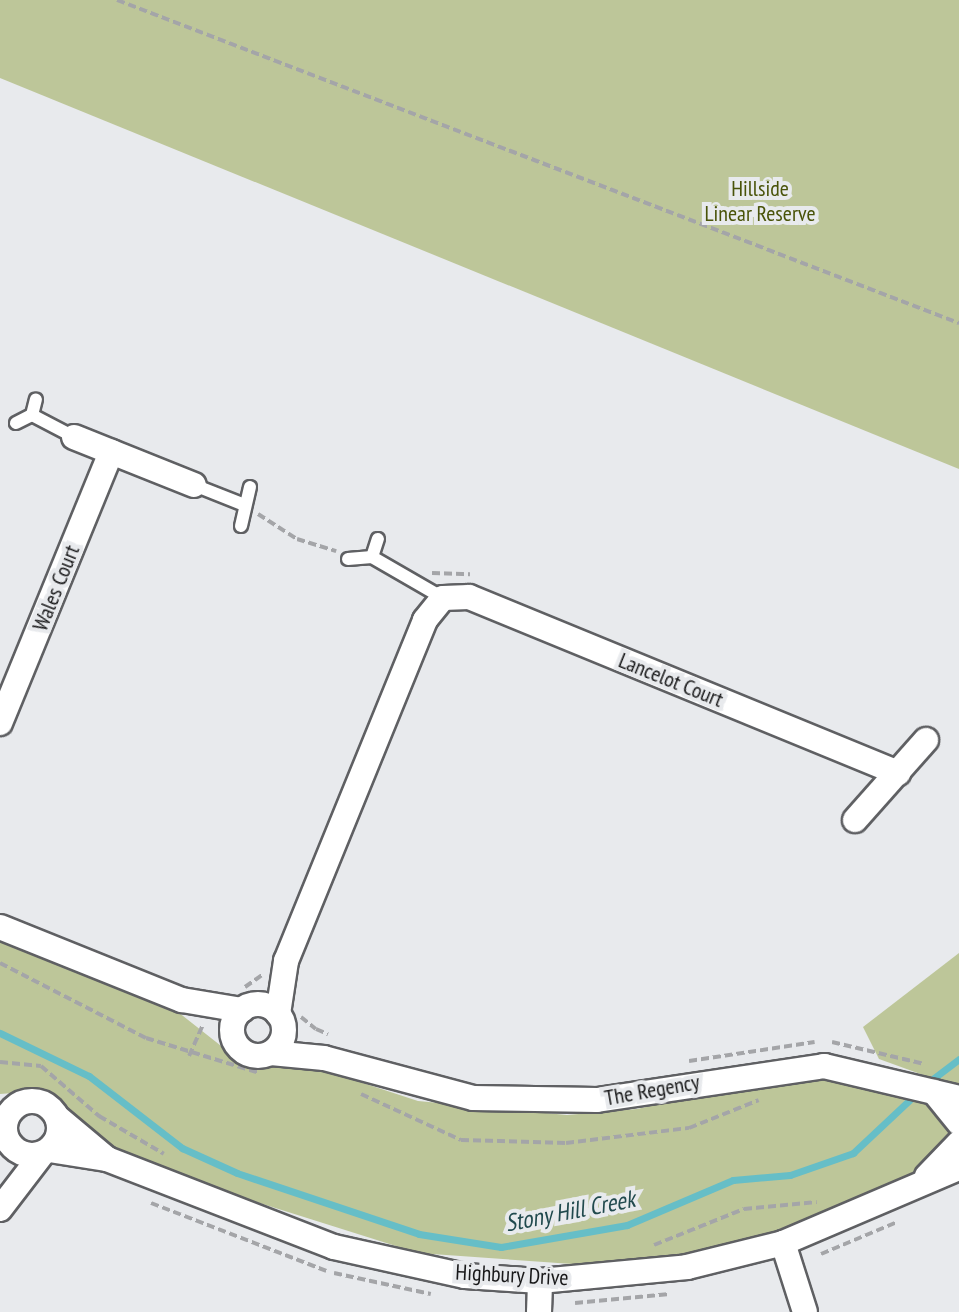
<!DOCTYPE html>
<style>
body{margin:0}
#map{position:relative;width:959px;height:1312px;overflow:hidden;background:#e8eaed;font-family:"PT Sans Narrow",sans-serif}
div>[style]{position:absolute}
.green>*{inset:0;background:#bdc699}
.stream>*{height:7px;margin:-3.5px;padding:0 3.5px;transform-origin:3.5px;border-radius:3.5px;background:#66bec7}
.path>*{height:4px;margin-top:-2px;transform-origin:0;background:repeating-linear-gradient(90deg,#a4a5a8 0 8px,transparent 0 12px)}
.roads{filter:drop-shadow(2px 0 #5f6063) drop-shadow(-2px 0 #5f6063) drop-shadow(0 2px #5f6063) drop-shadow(0 -2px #5f6063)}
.lane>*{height:12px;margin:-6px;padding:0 6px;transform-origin:6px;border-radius:6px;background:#fff}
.street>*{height:24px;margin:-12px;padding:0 12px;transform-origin:12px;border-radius:12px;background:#fff}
.street>.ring{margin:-12px;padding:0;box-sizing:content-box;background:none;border:24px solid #fff;border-radius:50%}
span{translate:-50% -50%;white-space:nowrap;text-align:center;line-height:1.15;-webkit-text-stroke:8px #e8eaed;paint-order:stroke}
.park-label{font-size:22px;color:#495309}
.street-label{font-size:22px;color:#181819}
.water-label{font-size:24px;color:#20494d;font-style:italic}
</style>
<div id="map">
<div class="green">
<div style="clip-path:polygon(0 0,959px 0,959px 469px,0 78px)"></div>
<div style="clip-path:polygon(0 939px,178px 1012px,244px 1064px,308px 1065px,418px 1101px,567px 1115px,637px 1109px,745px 1085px,838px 1079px,920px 1098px,952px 1135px,943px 1156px,901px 1184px,724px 1250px,615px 1267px,418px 1253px,171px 1175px,98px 1143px,39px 1091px,0 1094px)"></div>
<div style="clip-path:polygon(959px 953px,959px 1088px,879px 1059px,863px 1027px)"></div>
</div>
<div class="stream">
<div style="left:0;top:1033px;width:99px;rotate:25.8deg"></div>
<div style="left:89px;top:1076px;width:118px;rotate:37.7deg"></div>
<div style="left:182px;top:1148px;width:60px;rotate:24.4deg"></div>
<div style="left:237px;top:1173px;width:192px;rotate:18.5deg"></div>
<div style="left:419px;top:1234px;width:83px;rotate:9deg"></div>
<div style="left:501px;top:1247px;width:128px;rotate:-9.9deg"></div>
<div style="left:627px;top:1225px;width:115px;rotate:-23deg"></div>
<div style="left:733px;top:1180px;width:57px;rotate:-5deg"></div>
<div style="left:790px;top:1175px;width:67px;rotate:-19.2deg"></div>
<div style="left:853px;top:1153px;width:88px;rotate:-43.2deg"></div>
<div style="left:926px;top:1084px;width:41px;rotate:-37.1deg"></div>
</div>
<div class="path">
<div style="left:117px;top:0;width:902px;rotate:20.99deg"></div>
<div style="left:258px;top:514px;width:46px;rotate:32.7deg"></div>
<div style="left:297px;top:539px;width:41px;rotate:17.1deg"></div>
<div style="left:432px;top:573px;width:38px;rotate:2deg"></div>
<div style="left:0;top:963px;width:164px;rotate:27.2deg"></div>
<div style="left:146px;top:1038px;width:119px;rotate:17.1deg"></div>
<div style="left:245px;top:987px;width:21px;rotate:-35deg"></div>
<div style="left:301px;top:1017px;width:19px;rotate:39deg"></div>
<div style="left:316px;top:1029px;width:13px;rotate:23deg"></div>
<div style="left:832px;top:1042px;width:95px;rotate:13.4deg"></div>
<div style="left:189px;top:1056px;width:34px;rotate:-66deg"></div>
<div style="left:689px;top:1061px;width:127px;rotate:-8.6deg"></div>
<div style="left:0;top:1062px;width:41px;rotate:5.6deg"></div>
<div style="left:41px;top:1066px;width:77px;rotate:40.8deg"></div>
<div style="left:99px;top:1116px;width:75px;rotate:30.3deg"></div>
<div style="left:361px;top:1094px;width:110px;rotate:24.7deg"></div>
<div style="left:461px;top:1140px;width:105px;rotate:1.6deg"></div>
<div style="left:566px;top:1143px;width:124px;rotate:-7deg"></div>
<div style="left:689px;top:1128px;width:75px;rotate:-21.8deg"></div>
<div style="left:151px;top:1203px;width:188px;rotate:21.2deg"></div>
<div style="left:654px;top:1245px;width:97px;rotate:-21.8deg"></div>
<div style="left:744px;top:1209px;width:73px;rotate:-5.5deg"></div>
<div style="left:821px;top:1254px;width:82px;rotate:-22.8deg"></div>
<div style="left:334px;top:1273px;width:99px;rotate:12.2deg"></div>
<div style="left:575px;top:1303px;width:95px;rotate:-5.4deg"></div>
</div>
<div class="roads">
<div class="lane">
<div style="left:32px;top:415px;width:47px;rotate:27.6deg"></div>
<div style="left:16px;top:423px;width:18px;rotate:-27deg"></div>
<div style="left:32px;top:415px;width:16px;rotate:-76deg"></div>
<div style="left:194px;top:485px;width:52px;rotate:21.6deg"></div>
<div style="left:241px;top:526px;width:40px;rotate:-77deg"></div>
<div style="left:372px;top:557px;width:19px;rotate:-72deg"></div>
<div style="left:348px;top:559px;width:24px;rotate:-5deg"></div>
<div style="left:372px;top:557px;width:82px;rotate:30deg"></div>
</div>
<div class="street">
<div style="left:74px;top:437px;width:129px;rotate:21.8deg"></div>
<div style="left:0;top:723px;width:293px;rotate:-67.7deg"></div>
<div style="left:855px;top:820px;width:107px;rotate:-48.4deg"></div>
<div style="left:0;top:927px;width:196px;rotate:21.9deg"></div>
<div style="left:182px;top:1000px;width:61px;rotate:9.5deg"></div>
<div class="ring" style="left:232px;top:1004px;width:28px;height:28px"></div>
<div style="left:278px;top:1014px;width:54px;rotate:-81.4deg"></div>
<div style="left:286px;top:961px;width:368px;rotate:-67.8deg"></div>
<div style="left:425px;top:620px;width:28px;rotate:-51deg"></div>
<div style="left:443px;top:598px;width:26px;rotate:-2deg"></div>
<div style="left:469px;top:597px;width:464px;rotate:22.3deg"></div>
<div style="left:271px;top:1053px;width:53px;rotate:5.4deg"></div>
<div style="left:324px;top:1058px;width:154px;rotate:15deg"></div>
<div style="left:473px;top:1098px;width:124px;rotate:0.9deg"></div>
<div style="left:597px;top:1100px;width:230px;rotate:-8.5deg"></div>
<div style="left:824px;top:1066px;width:139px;rotate:13.3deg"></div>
<div style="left:934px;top:1092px;width:40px;rotate:51deg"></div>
<div class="ring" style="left:5px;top:1101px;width:30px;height:30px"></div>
<div style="left:57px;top:1117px;width:65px;rotate:40deg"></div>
<div style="left:49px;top:1150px;width:59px;rotate:8.8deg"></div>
<div style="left:107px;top:1159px;width:243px;rotate:21.2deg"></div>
<div style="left:334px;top:1247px;width:134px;rotate:12.5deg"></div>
<div style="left:465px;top:1276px;width:75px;rotate:3.8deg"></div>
<div style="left:540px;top:1281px;width:148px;rotate:-5.4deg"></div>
<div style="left:687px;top:1267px;width:99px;rotate:-14deg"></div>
<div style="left:783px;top:1243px;width:191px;rotate:-23.1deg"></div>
<div style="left:927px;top:1176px;width:46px;rotate:-45.9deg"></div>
<div style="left:0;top:1209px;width:69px;rotate:-52.6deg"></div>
<div style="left:783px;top:1243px;width:72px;rotate:72.3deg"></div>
<div style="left:539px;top:1312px;width:31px;rotate:-88deg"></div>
</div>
</div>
<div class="park-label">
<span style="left:760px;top:201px">Hillside<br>Linear Reserve</span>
</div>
<div class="street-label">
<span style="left:56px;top:588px;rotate:-68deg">Wales Court</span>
<span style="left:671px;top:680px;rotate:22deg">Lancelot Court</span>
<span style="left:652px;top:1090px;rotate:-10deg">The Regency</span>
<span style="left:512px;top:1275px;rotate:3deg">Highbury Drive</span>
</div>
<div class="water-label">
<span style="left:570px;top:1211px;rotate:-11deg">Stony Hill Creek</span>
</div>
</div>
